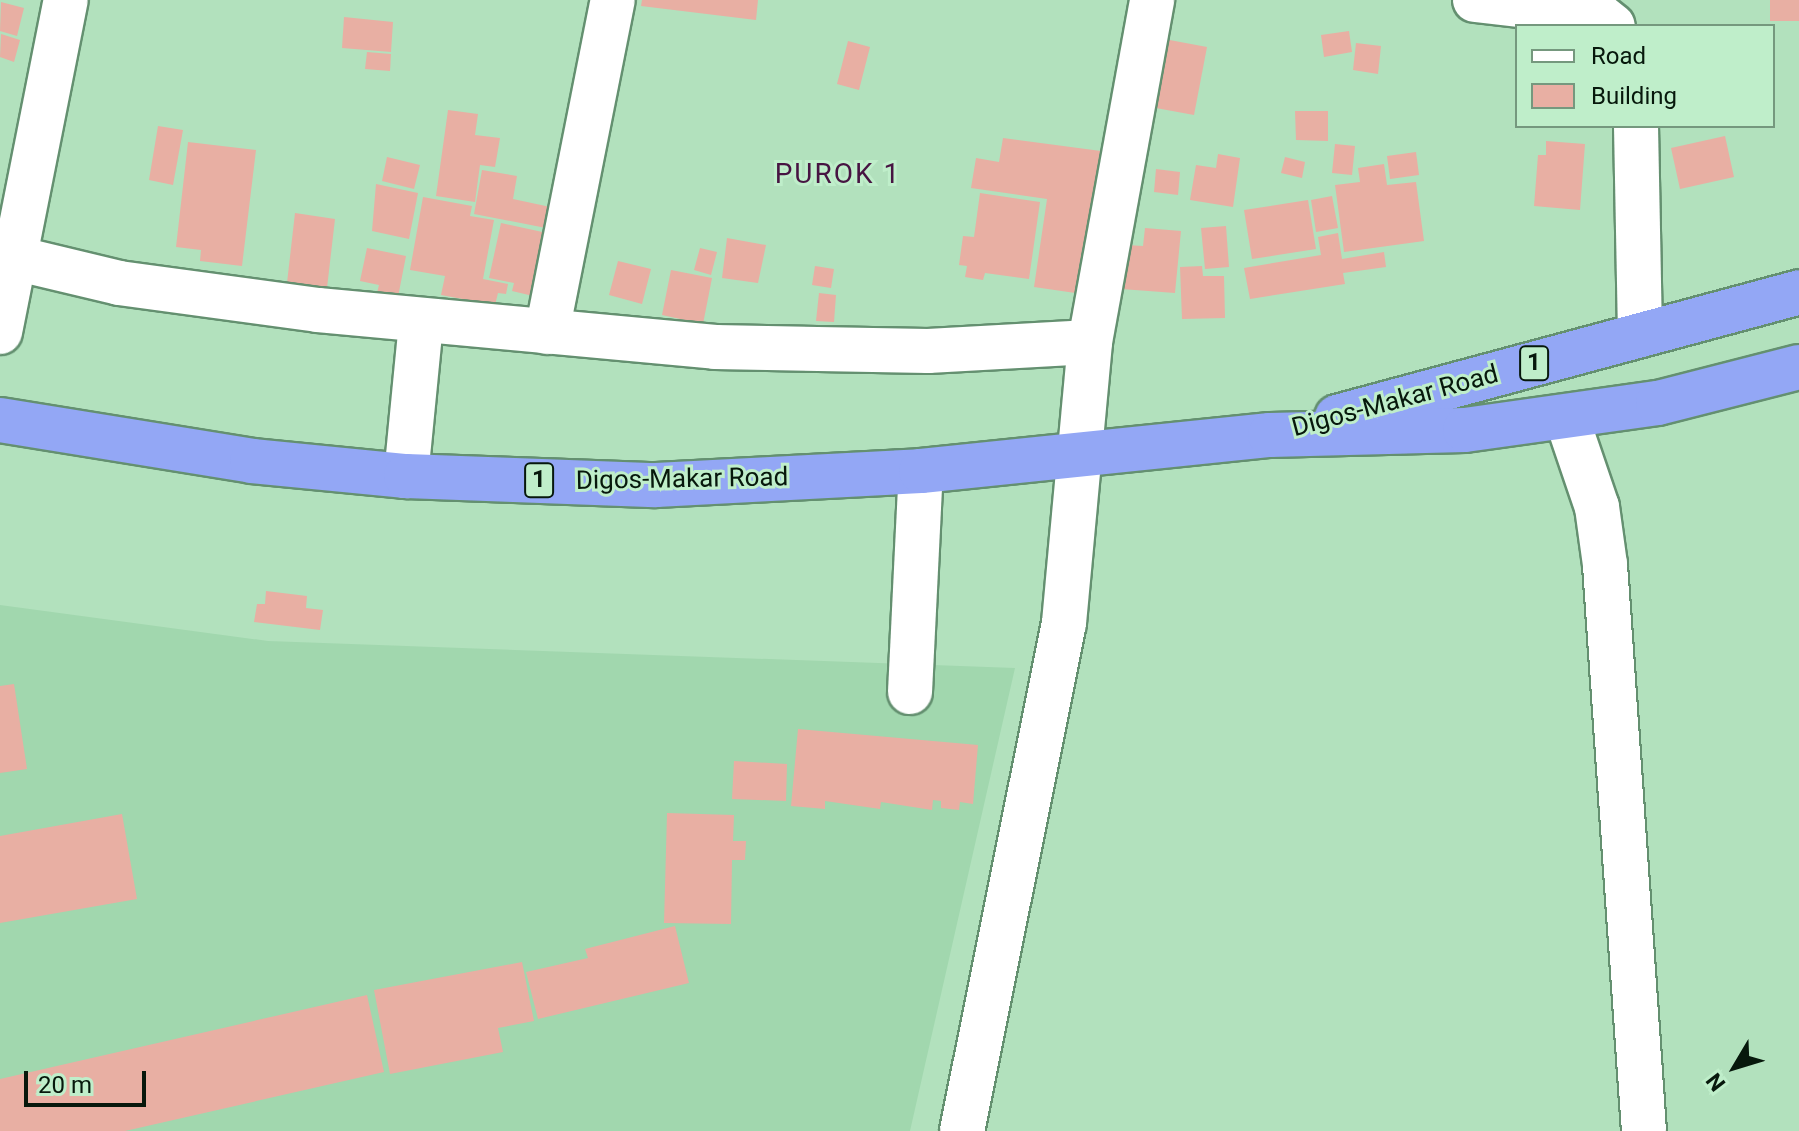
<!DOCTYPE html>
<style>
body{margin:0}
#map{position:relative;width:1799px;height:1131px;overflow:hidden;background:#b2e1bd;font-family:Roboto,sans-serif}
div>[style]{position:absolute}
.built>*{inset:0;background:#a1d7ae}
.building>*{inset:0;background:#e8afa3}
.roads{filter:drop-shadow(2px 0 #649070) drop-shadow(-2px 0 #649070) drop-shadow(0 2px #649070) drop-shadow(0 -2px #649070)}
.minor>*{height:44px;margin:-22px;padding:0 22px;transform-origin:22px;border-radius:22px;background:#fff}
.highway>*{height:44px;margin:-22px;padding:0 22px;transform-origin:22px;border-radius:22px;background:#93a7f5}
span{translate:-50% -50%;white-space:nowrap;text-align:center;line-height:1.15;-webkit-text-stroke:6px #bfeeca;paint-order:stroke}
.shield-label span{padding:2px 6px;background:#bfeeca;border:2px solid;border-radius:6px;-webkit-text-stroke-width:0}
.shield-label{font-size:24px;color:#07180c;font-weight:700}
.street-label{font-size:26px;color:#07180c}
.neighbourhood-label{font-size:28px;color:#471442;letter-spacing:2px}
.legend{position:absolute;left:1515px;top:24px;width:260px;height:104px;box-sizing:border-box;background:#bfeeca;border:2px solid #75987e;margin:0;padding:10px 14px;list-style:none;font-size:24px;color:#07180c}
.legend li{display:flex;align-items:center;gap:16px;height:40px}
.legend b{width:40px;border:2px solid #75987e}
.north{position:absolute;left:1695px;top:1027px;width:80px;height:80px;-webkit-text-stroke:6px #bfeeca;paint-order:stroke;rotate:232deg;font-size:22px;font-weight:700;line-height:32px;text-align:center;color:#07180c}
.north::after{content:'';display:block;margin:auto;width:28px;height:36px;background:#07180c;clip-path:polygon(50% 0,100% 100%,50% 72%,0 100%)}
.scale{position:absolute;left:24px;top:1071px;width:122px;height:36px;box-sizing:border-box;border:4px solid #07180c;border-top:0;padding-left:10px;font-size:24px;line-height:28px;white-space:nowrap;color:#07180c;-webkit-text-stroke:6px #bfeeca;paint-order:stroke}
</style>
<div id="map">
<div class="built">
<div style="clip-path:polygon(0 605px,268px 641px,1015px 668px,910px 1131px,0 1131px)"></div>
</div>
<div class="building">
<div style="clip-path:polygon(642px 0,758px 0,756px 20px,641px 6px)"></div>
<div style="clip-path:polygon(1770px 0,1799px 0,1799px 21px,1770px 21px)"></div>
<div style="clip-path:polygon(1px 2px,24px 8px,17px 36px,0 31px)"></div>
<div style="clip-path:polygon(344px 17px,393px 22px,391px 52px,342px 48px)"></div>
<div style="clip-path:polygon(1349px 31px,1352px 52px,1324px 57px,1321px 35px)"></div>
<div style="clip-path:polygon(1px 34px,20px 40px,14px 62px,0 57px)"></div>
<div style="clip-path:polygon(1159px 38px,1207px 47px,1194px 115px,1145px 106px)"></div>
<div style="clip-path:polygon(848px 41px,870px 47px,859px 90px,837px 84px)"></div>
<div style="clip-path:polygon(1356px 43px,1381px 46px,1378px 74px,1353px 70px)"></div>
<div style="clip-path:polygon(367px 52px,391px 54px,390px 71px,365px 69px)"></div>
<div style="clip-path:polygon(448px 110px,478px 114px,475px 135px,500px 138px,495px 167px,480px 165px,475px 202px,436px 196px)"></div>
<div style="clip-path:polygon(1295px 111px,1328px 111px,1328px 141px,1296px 140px)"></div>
<div style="clip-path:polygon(158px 126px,183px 130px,173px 185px,149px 180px)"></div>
<div style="clip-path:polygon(1725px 136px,1734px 177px,1680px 189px,1671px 148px)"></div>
<div style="clip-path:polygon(1003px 138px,1116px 153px,1096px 296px,1034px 287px,1047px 199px,971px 188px,976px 158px,999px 162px)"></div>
<div style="clip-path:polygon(1546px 141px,1585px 144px,1580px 210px,1534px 206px,1538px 155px,1546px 155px)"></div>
<div style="clip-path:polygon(188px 142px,256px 150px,242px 266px,200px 261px,201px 250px,176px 247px)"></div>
<div style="clip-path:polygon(1335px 144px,1355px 146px,1352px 175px,1332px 173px)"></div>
<div style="clip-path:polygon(1416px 152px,1419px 175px,1390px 179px,1387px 156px)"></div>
<div style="clip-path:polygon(1218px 154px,1240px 158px,1233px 207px,1190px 200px,1196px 165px,1216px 168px)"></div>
<div style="clip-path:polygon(387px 157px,420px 165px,414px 189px,382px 181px)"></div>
<div style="clip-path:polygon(1285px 157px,1305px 162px,1302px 178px,1281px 173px)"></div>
<div style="clip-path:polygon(1384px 164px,1387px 185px,1416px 182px,1424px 241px,1344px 252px,1335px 185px,1360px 182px,1358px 168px)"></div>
<div style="clip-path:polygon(1156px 169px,1180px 172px,1178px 195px,1154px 192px)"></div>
<div style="clip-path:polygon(482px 170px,517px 176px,513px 199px,555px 208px,551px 229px,474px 214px)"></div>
<div style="clip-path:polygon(376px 184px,418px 193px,409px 239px,372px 231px)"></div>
<div style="clip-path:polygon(980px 193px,1040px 202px,1029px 279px,985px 273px,983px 280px,965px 277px,967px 266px,959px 265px,963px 236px,974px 237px)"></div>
<div style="clip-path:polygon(1332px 196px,1338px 228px,1316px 232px,1311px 200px)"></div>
<div style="clip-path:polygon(423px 197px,472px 206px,470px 216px,494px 220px,483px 279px,508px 284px,506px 294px,498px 293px,495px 305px,441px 295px,445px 276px,410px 270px)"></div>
<div style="clip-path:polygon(1308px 200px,1316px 249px,1252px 259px,1244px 210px)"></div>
<div style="clip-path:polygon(295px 213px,335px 219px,327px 288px,287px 283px)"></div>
<div style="clip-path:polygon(501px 223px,547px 233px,533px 296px,512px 291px,514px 283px,489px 278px)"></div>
<div style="clip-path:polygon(1226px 226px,1229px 267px,1205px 269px,1201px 228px)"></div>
<div style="clip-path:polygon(1145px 228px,1181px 231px,1175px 293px,1108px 288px,1111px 244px,1143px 246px)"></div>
<div style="clip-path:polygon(1338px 233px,1342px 259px,1384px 252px,1386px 267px,1343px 273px,1345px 284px,1250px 299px,1244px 268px,1321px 255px,1318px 237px)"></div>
<div style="clip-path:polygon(727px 238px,766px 245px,758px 283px,722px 278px)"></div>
<div style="clip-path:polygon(367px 248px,406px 256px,398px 297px,377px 293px,379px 285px,360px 281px)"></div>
<div style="clip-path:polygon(700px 248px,717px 252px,711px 275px,694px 270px)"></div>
<div style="clip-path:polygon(618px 261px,651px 269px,642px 304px,609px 295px)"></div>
<div style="clip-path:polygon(815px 266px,834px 269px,831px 288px,812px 285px)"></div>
<div style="clip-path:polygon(1202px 266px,1203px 276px,1224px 276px,1225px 318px,1182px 319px,1180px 267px)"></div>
<div style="clip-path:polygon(671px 270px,712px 278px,703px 324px,662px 315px)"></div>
<div style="clip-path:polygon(819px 293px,836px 295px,834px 322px,816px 321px)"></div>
<div style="clip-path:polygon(266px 591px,307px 596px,306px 608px,323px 610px,320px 630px,254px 622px,257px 604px,265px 604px)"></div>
<div style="clip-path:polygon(14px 684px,27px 769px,0 773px,0 686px)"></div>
<div style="clip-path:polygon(798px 729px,978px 745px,973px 804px,960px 802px,959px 810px,941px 808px,941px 801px,933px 800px,932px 810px,881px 802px,880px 809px,825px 801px,825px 809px,791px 806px)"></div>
<div style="clip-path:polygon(734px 761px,787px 764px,786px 801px,732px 799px)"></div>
<div style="clip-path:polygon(667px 813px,734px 815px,733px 841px,746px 841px,745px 860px,732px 860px,731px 924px,664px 923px)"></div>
<div style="clip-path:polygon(122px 814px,137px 899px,0 923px,0 836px)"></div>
<div style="clip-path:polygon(675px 926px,689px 983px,538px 1019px,526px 972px,588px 958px,585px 949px)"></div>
<div style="clip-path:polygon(522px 962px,534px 1021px,498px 1028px,503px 1052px,390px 1074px,374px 990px)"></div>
<div style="clip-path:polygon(367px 995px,384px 1072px,125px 1131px,0 1131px,0 1079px)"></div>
</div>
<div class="roads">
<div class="minor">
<div style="left:1475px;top:0;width:124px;rotate:6.5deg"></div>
<div style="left:1598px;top:14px;width:19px;rotate:39deg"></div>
<div style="left:1636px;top:126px;width:209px;rotate:88.9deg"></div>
<div style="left:15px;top:258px;width:107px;rotate:13.5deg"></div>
<div style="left:119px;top:283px;width:201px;rotate:7.7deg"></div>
<div style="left:318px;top:310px;width:399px;rotate:5.3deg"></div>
<div style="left:715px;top:347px;width:213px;rotate:1.1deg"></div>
<div style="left:928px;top:351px;width:162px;rotate:-3.2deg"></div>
<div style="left:0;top:332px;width:338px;rotate:-78.8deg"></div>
<div style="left:547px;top:332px;width:338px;rotate:-78.8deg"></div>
<div style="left:1567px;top:419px;width:93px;rotate:71.2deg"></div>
<div style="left:1597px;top:507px;width:59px;rotate:82.1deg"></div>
<div style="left:1605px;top:565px;width:567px;rotate:86.06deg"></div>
<div style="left:406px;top:476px;width:155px;rotate:-84.4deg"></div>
<div style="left:910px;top:692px;width:221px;rotate:-87.2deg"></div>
<div style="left:962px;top:1131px;width:518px;rotate:-78.65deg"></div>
<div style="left:1064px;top:623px;width:282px;rotate:-84.7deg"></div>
<div style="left:1090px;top:342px;width:348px;rotate:-79.7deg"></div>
</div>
<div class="highway">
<div style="left:1337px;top:417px;width:479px;rotate:-15.1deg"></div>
<div style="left:0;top:420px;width:255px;rotate:9.2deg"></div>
<div style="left:252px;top:461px;width:155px;rotate:5.6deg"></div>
<div style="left:406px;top:476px;width:250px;rotate:2.1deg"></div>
<div style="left:656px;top:485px;width:265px;rotate:-3deg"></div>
<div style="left:921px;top:471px;width:351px;rotate:-5.9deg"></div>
<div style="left:1270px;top:435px;width:195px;rotate:-1.5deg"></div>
<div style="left:1465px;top:430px;width:195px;rotate:-8deg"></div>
<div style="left:1658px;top:403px;width:146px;rotate:-14.3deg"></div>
</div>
</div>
<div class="shield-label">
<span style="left:1534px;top:363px">1</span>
<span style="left:539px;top:480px">1</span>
</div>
<div class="street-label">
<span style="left:1395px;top:401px;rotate:-15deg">Digos-Makar Road</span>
<span style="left:682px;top:479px;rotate:-1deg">Digos-Makar Road</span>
</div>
<div class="neighbourhood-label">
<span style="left:838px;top:174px">PUROK 1</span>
</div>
<ul class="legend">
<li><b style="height:10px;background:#fff"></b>Road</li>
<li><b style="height:22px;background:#e8afa3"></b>Building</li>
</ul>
<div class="north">N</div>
<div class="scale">20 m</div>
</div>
